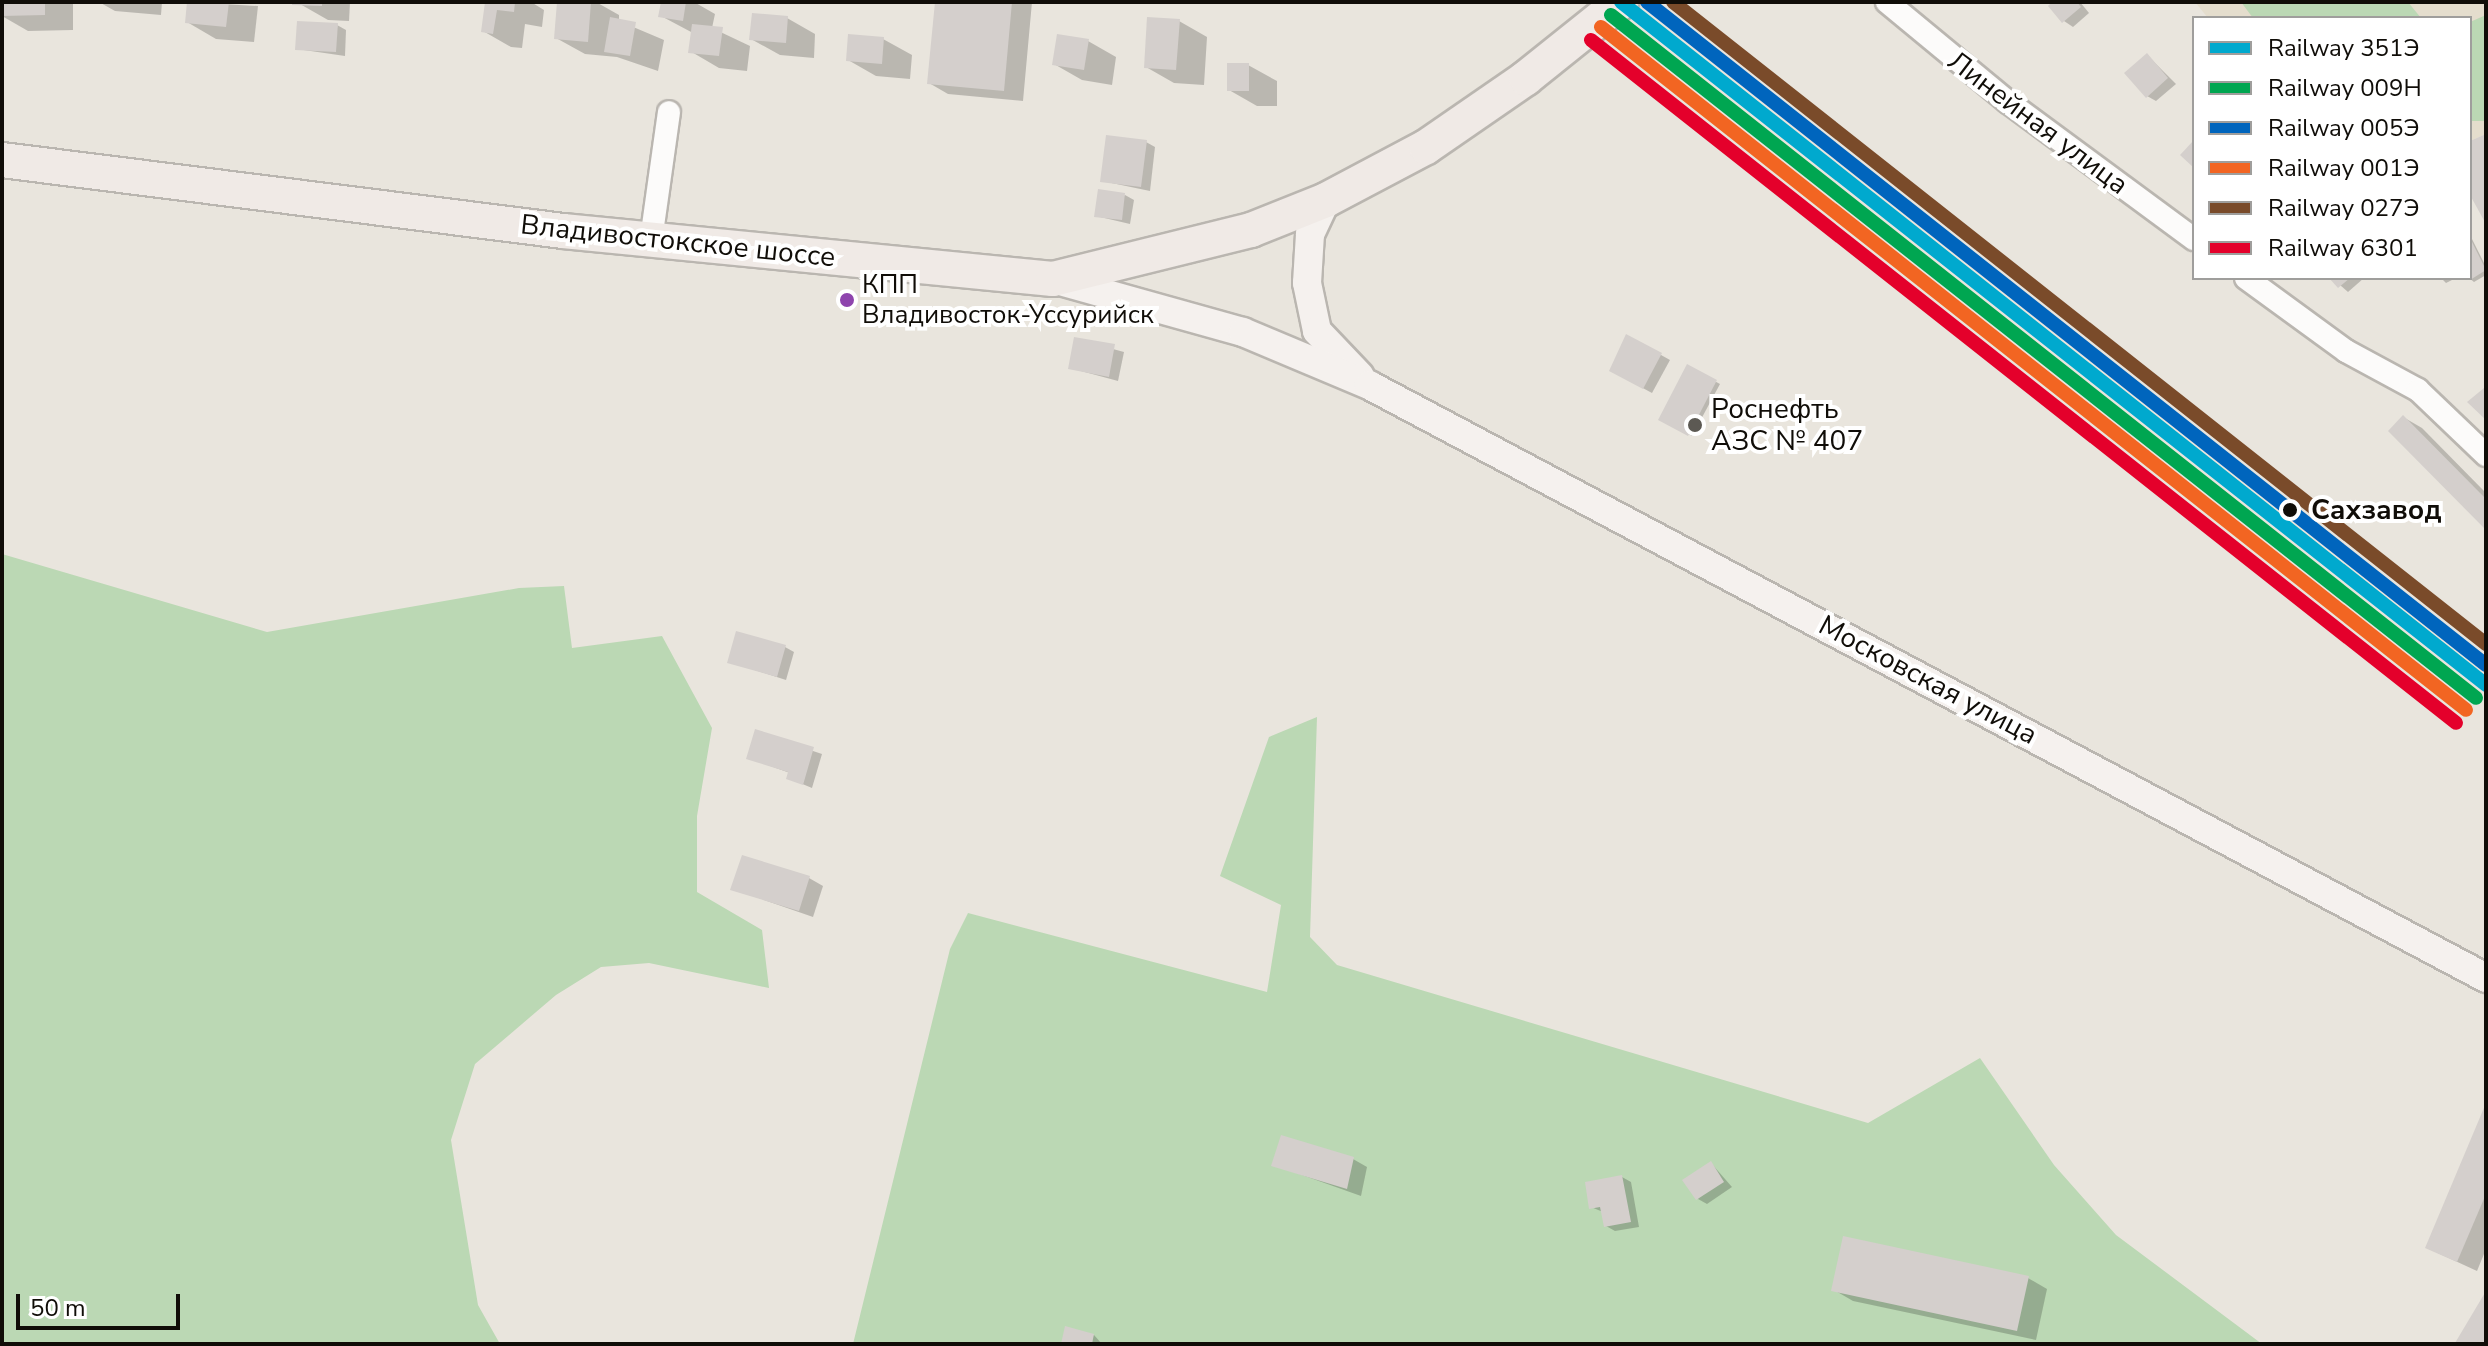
<!DOCTYPE html>
<meta charset="utf-8">
<style>
body{margin:0}
#map{position:relative;width:2488px;height:1346px;overflow:hidden;background:#e9e5dd;font-family:"Nunito Sans",sans-serif}
div>[style]{position:absolute}
.built>*{inset:0;background:#e4ddcd}
.green>*{inset:0;background:#bbd8b4}
.shadow>*{inset:0;background:#0003}
.building>*{inset:0;background:#d4cfcc}
.roads{filter:drop-shadow(2px 0 #bab6b0) drop-shadow(-2px 0 #bab6b0) drop-shadow(0 2px #bab6b0) drop-shadow(0 -2px #bab6b0)}
.minor>*{height:22px;margin:-11px;padding:0 11px;transform-origin:11px;border-radius:11px;background:#fcfbfa}
.major>*{height:28px;margin:-14px;padding:0 14px;transform-origin:14px;border-radius:14px;background:#f5f1ee}
.highway>*{height:34px;margin:-17px;padding:0 17px;transform-origin:17px;border-radius:17px;background:#f0eae6}
.rail-1>*{height:14px;margin:-7px;padding:0 7px;transform-origin:7px;border-radius:7px;background:#00a9ce}
.rail-2>*{height:14px;margin:-7px;padding:0 7px;transform-origin:7px;border-radius:7px;background:#00a651}
.rail-3>*{height:14px;margin:-7px;padding:0 7px;transform-origin:7px;border-radius:7px;background:#0065bd}
.rail-4>*{height:14px;margin:-7px;padding:0 7px;transform-origin:7px;border-radius:7px;background:#f26522}
.rail-5>*{height:14px;margin:-7px;padding:0 7px;transform-origin:7px;border-radius:7px;background:#7a4b2a}
.rail-6>*{height:14px;margin:-7px;padding:0 7px;transform-origin:7px;border-radius:7px;background:#e4002b}
.dots>*{width:22px;height:22px;translate:-50% -50%;box-sizing:border-box;border:4px solid #fff;border-radius:50%}
span{translate:-50% -50%;white-space:nowrap;text-align:center;line-height:1.15;-webkit-text-stroke:8px #fff;paint-order:stroke}
.bus-label{font-size:26px;color:#100d08}
.left{translate:0 -50%;text-align:left}
.street-label{font-size:28px;color:#100d08}
.poi-label{font-size:28px;color:#100d08}
.stop-label{font-size:28px;color:#100d08;font-weight:700}
.frame{position:absolute;inset:0;border:4px solid #100d08;pointer-events:none}
.legend{position:absolute;left:2192px;top:16px;width:280px;height:264px;box-sizing:border-box;background:#fff;border:2px solid #9f9e9c;margin:0;padding:10px 14px;list-style:none;font-size:24px;color:#100d08}
.legend li{display:flex;align-items:center;gap:16px;height:40px}
.legend b{width:40px;border:2px solid #9f9e9c}
.scale{position:absolute;left:16px;top:1294px;width:164px;height:36px;box-sizing:border-box;border:4px solid #100d08;border-top:0;padding-left:10px;font-size:24px;line-height:28px;white-space:nowrap;color:#100d08;-webkit-text-stroke:6px #fff;paint-order:stroke}
</style>
<div id="map">
<div class="built">
<div style="clip-path:polygon(2195px 2px,2486px 2px,2486px 134px,2470px 141px,2470px 18px,2208px 18px)"></div>
</div>
<div class="green">
<div style="clip-path:polygon(2241px 2px,2408px 2px,2421px 18px,2253px 18px)"></div>
<div style="clip-path:polygon(2486px 15px,2486px 121px,2470px 121px,2470px 22px)"></div>
<div style="clip-path:polygon(2px 554px,267px 632px,519px 588px,564px 586px,572px 648px,662px 636px,712px 728px,697px 816px,697px 892px,762px 930px,769px 988px,649px 963px,601px 967px,556px 995px,475px 1064px,451px 1140px,478px 1305px,500px 1344px,2px 1344px)"></div>
<div style="clip-path:polygon(1317px 717px,1310px 937px,1337px 965px,1868px 1123px,1980px 1058px,2054px 1165px,2116px 1235px,2262px 1344px,853px 1344px,950px 949px,968px 913px,1267px 992px,1281px 905px,1220px 876px,1269px 737px)"></div>
</div>
<div class="shadow">
<div style="clip-path:polygon(2px 2px,73px 2px,73px 30px,28px 31px,2px 16px)"></div>
<div style="clip-path:polygon(99px 2px,162px 2px,161px 15px,115px 11px)"></div>
<div style="clip-path:polygon(189px 2px,258px 6px,254px 42px,216px 39px,187px 22px)"></div>
<div style="clip-path:polygon(350px 2px,349px 21px,328px 20px,300px 4px)"></div>
<div style="clip-path:polygon(487px 2px,531px 2px,544px 10px,542px 27px,525px 24px,522px 48px,511px 47px,483px 31px)"></div>
<div style="clip-path:polygon(559px 2px,596px 2px,619px 15px,619px 21px,664px 40px,658px 71px,617px 57px,585px 54px,556px 38px)"></div>
<div style="clip-path:polygon(663px 2px,694px 2px,715px 14px,712px 28px,750px 46px,747px 71px,719px 68px,690px 51px,693px 33px,661px 16px)"></div>
<div style="clip-path:polygon(937px 2px,1032px 2px,1023px 101px,948px 94px,929px 83px)"></div>
<div style="clip-path:polygon(2055px 2px,2080px 2px,2089px 13px,2073px 27px,2064px 21px)"></div>
<div style="clip-path:polygon(787px 18px,815px 34px,814px 58px,780px 55px,751px 39px)"></div>
<div style="clip-path:polygon(1179px 21px,1207px 37px,1204px 85px,1174px 83px,1146px 67px)"></div>
<div style="clip-path:polygon(337px 25px,346px 30px,345px 56px,297px 49px)"></div>
<div style="clip-path:polygon(883px 39px,912px 55px,910px 79px,876px 76px,848px 60px)"></div>
<div style="clip-path:polygon(1088px 41px,1116px 57px,1112px 85px,1082px 80px,1054px 64px)"></div>
<div style="clip-path:polygon(2147px 55px,2176px 84px,2156px 101px,2147px 96px)"></div>
<div style="clip-path:polygon(1248px 65px,1277px 81px,1277px 106px,1257px 106px,1229px 90px)"></div>
<div style="clip-path:polygon(1146px 142px,1155px 147px,1150px 191px,1102px 181px)"></div>
<div style="clip-path:polygon(1125px 195px,1134px 200px,1130px 224px,1096px 216px)"></div>
<div style="clip-path:polygon(2470px 235px,2486px 267px,2486px 275px,2474px 282px,2469px 278px)"></div>
<div style="clip-path:polygon(2332px 278px,2364px 278px,2348px 292px)"></div>
<div style="clip-path:polygon(2441px 278px,2456px 278px,2446px 283px)"></div>
<div style="clip-path:polygon(1627px 336px,1670px 360px,1652px 393px,1611px 371px)"></div>
<div style="clip-path:polygon(1076px 339px,1124px 352px,1118px 381px,1070px 368px)"></div>
<div style="clip-path:polygon(1688px 367px,1720px 384px,1692px 436px,1661px 420px)"></div>
<div style="clip-path:polygon(2403px 417px,2422px 428px,2486px 493px,2486px 527px)"></div>
<div style="clip-path:polygon(785px 647px,794px 652px,786px 680px,730px 662px)"></div>
<div style="clip-path:polygon(756px 732px,822px 754px,812px 788px,788px 778px,790px 773px,748px 758px)"></div>
<div style="clip-path:polygon(809px 878px,823px 886px,813px 917px,733px 889px)"></div>
<div style="clip-path:polygon(2486px 1108px,2486px 1249px,2477px 1271px,2427px 1248px)"></div>
<div style="clip-path:polygon(1353px 1159px,1367px 1167px,1361px 1196px,1274px 1165px)"></div>
<div style="clip-path:polygon(1711px 1163px,1732px 1187px,1707px 1204px,1698px 1199px)"></div>
<div style="clip-path:polygon(1622px 1177px,1631px 1182px,1639px 1227px,1615px 1231px,1606px 1226px,1603px 1212px,1591px 1207px)"></div>
<div style="clip-path:polygon(2028px 1278px,2047px 1289px,2036px 1340px,1853px 1301px,1834px 1290px)"></div>
<div style="clip-path:polygon(1094px 1335px,1102px 1344px,1063px 1344px)"></div>
</div>
<div class="building">
<div style="clip-path:polygon(2px 2px,45px 2px,45px 15px,2px 16px)"></div>
<div style="clip-path:polygon(187px 2px,229px 2px,226px 27px,185px 23px)"></div>
<div style="clip-path:polygon(292px 2px,322px 2px,322px 6px,292px 5px)"></div>
<div style="clip-path:polygon(485px 2px,515px 2px,514px 12px,497px 10px,493px 34px,481px 32px)"></div>
<div style="clip-path:polygon(557px 2px,591px 2px,588px 42px,554px 39px)"></div>
<div style="clip-path:polygon(661px 2px,686px 2px,683px 21px,658px 17px)"></div>
<div style="clip-path:polygon(935px 2px,1012px 2px,1004px 91px,927px 84px)"></div>
<div style="clip-path:polygon(2052px 2px,2077px 2px,2081px 7px,2062px 23px,2048px 6px)"></div>
<div style="clip-path:polygon(752px 13px,788px 16px,786px 43px,749px 40px)"></div>
<div style="clip-path:polygon(610px 17px,636px 22px,630px 56px,604px 52px)"></div>
<div style="clip-path:polygon(1147px 17px,1180px 19px,1176px 70px,1144px 68px)"></div>
<div style="clip-path:polygon(297px 21px,338px 23px,336px 52px,295px 50px)"></div>
<div style="clip-path:polygon(692px 24px,723px 27px,719px 56px,688px 53px)"></div>
<div style="clip-path:polygon(848px 34px,884px 37px,882px 64px,846px 61px)"></div>
<div style="clip-path:polygon(1057px 34px,1089px 39px,1084px 70px,1052px 65px)"></div>
<div style="clip-path:polygon(2147px 53px,2168px 78px,2146px 98px,2124px 73px)"></div>
<div style="clip-path:polygon(1227px 63px,1249px 63px,1249px 91px,1227px 91px)"></div>
<div style="clip-path:polygon(2486px 134px,2486px 224px,2470px 195px,2470px 141px)"></div>
<div style="clip-path:polygon(1106px 135px,1147px 140px,1141px 187px,1100px 182px)"></div>
<div style="clip-path:polygon(2194px 140px,2194px 168px,2180px 155px)"></div>
<div style="clip-path:polygon(1098px 189px,1125px 193px,1122px 220px,1094px 217px)"></div>
<div style="clip-path:polygon(2470px 238px,2486px 270px,2470px 280px)"></div>
<div style="clip-path:polygon(2329px 278px,2350px 278px,2338px 288px)"></div>
<div style="clip-path:polygon(1626px 334px,1662px 353px,1643px 389px,1609px 371px)"></div>
<div style="clip-path:polygon(1074px 337px,1115px 344px,1109px 377px,1068px 369px)"></div>
<div style="clip-path:polygon(1687px 364px,1717px 380px,1688px 436px,1658px 420px)"></div>
<div style="clip-path:polygon(2484px 388px,2486px 391px,2486px 420px,2467px 402px)"></div>
<div style="clip-path:polygon(2403px 415px,2486px 499px,2486px 530px,2388px 431px)"></div>
<div style="clip-path:polygon(736px 631px,786px 645px,777px 677px,727px 663px)"></div>
<div style="clip-path:polygon(755px 729px,814px 747px,803px 785px,786px 779px,788px 772px,746px 759px)"></div>
<div style="clip-path:polygon(742px 855px,810px 876px,799px 911px,730px 890px)"></div>
<div style="clip-path:polygon(2486px 1103px,2486px 1194px,2457px 1262px,2425px 1248px)"></div>
<div style="clip-path:polygon(1281px 1135px,1354px 1157px,1347px 1189px,1271px 1166px)"></div>
<div style="clip-path:polygon(1711px 1161px,1724px 1182px,1696px 1200px,1682px 1180px)"></div>
<div style="clip-path:polygon(1622px 1175px,1631px 1222px,1604px 1227px,1600px 1207px,1589px 1209px,1585px 1182px)"></div>
<div style="clip-path:polygon(1843px 1236px,2029px 1276px,2017px 1331px,1831px 1291px)"></div>
<div style="clip-path:polygon(2486px 1291px,2486px 1344px,2457px 1344px,2455px 1343px)"></div>
<div style="clip-path:polygon(1065px 1326px,1094px 1334px,1092px 1344px,1061px 1344px)"></div>
</div>
<div class="roads">
<div class="minor">
<div style="left:1887px;top:2px;width:157px;rotate:39.6deg"></div>
<div style="left:2008px;top:102px;width:231px;rotate:36.4deg"></div>
<div style="left:651px;top:240px;width:129px;rotate:-82deg"></div>
<div style="left:2246px;top:278px;width:124px;rotate:36.1deg"></div>
<div style="left:2346px;top:351px;width:82px;rotate:28.4deg"></div>
<div style="left:2418px;top:390px;width:94px;rotate:43.7deg"></div>
</div>
<div class="major">
<div style="left:1326px;top:200px;width:38px;rotate:115deg"></div>
<div style="left:1310px;top:234px;width:49px;rotate:93.5deg"></div>
<div style="left:1307px;top:283px;width:49px;rotate:78.2deg"></div>
<div style="left:1317px;top:331px;width:62px;rotate:46.3deg"></div>
<div style="left:1053px;top:279px;width:197px;rotate:15.6deg"></div>
<div style="left:1243px;top:332px;width:137px;rotate:22.8deg"></div>
<div style="left:1369px;top:385px;width:1265px;rotate:27.96deg"></div>
</div>
<div class="highway">
<div style="left:2px;top:160px;width:565px;rotate:7.21deg"></div>
<div style="left:563px;top:231px;width:492px;rotate:5.6deg"></div>
<div style="left:1053px;top:279px;width:204px;rotate:-13.9deg"></div>
<div style="left:1251px;top:230px;width:81px;rotate:-21.8deg"></div>
<div style="left:1326px;top:200px;width:113px;rotate:-27.9deg"></div>
<div style="left:1426px;top:147px;width:121px;rotate:-34.6deg"></div>
<div style="left:1526px;top:78px;width:122px;rotate:-38.7deg"></div>
</div>
</div>
<div class="rail-1">
<div style="left:1621px;top:2px;width:1102px;rotate:38.29deg"></div>
</div>
<div class="rail-2">
<div style="left:1611px;top:15px;width:1102px;rotate:38.29deg"></div>
</div>
<div class="rail-3">
<div style="left:1647px;top:2px;width:1069px;rotate:38.32deg"></div>
</div>
<div class="rail-4">
<div style="left:1601px;top:27px;width:1102px;rotate:38.29deg"></div>
</div>
<div class="rail-5">
<div style="left:1673px;top:2px;width:1036px;rotate:38.3deg"></div>
</div>
<div class="rail-6">
<div style="left:1591px;top:40px;width:1102px;rotate:38.29deg"></div>
</div>
<div class="dots">
<div style="left:847px;top:300px;background:#8e44ad"></div>
<div style="left:1695px;top:425px;background:#5c5953"></div>
<div style="left:2290px;top:510px;background:#100d08"></div>
</div>
<div class="bus-label">
<span class="left" style="left:862px;top:300px">КПП<br>Владивосток-Уссурийск</span>
</div>
<div class="street-label">
<span style="left:2038px;top:123px;rotate:37deg">Линейная улица</span>
<span style="left:678px;top:241px;rotate:6deg">Владивостокское шоссе</span>
<span style="left:1928px;top:680px;rotate:28deg">Московская улица</span>
</div>
<div class="poi-label">
<span class="left" style="left:1711px;top:425px">Роснефть<br>АЗС № 407</span>
</div>
<div class="stop-label">
<span class="left" style="left:2311px;top:510px">Сахзавод</span>
</div>
<div class="frame"></div>
<ul class="legend">
<li><b style="height:10px;background:#00a9ce"></b>Railway 351Э</li>
<li><b style="height:10px;background:#00a651"></b>Railway 009Н</li>
<li><b style="height:10px;background:#0065bd"></b>Railway 005Э</li>
<li><b style="height:10px;background:#f26522"></b>Railway 001Э</li>
<li><b style="height:10px;background:#7a4b2a"></b>Railway 027Э</li>
<li><b style="height:10px;background:#e4002b"></b>Railway 6301</li>
</ul>
<div class="scale">50 m</div>
</div>
